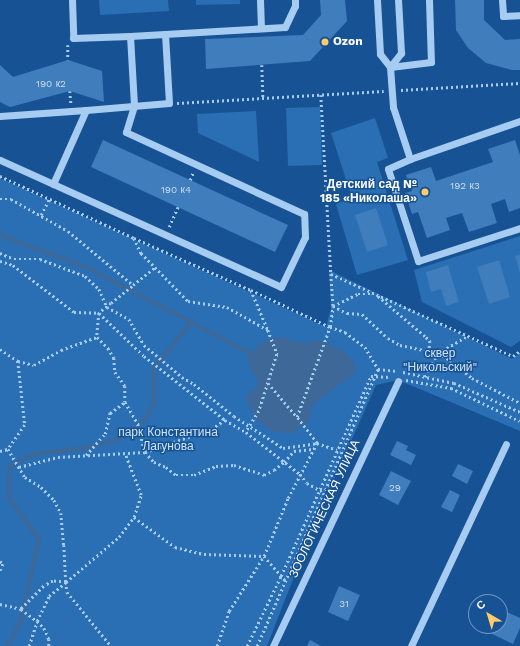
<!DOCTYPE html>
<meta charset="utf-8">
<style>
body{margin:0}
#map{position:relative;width:520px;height:646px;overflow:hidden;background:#175394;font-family:"Work Sans",sans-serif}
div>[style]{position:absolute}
.green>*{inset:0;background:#2a6eb3}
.water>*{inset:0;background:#3d6898}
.stream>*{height:4px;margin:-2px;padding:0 2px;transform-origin:2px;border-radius:2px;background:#3d6898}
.building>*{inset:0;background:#3f7dbc}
.path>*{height:2.5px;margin-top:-1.25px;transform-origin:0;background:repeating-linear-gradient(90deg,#a7ccf1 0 2px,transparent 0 5px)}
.minor>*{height:7px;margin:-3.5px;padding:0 3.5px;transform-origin:3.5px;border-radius:3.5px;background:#a7ccf1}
.path-bridge>*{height:2.5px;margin-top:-1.25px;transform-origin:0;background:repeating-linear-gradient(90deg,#a7ccf1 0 2px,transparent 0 5px)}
.dots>*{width:11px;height:11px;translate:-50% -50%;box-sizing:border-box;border:2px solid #175394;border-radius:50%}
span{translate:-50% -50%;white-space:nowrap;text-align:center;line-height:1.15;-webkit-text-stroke:3px #175394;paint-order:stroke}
.number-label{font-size:10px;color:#cfdeee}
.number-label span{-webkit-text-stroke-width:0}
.poi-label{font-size:12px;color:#fff;font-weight:700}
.left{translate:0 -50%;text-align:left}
.right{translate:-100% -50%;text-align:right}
.park-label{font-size:12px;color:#cfe5fc}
.street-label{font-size:12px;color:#fff}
.north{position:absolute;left:468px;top:594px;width:40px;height:40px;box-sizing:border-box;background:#175394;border:1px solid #7498bf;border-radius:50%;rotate:322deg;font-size:11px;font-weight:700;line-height:16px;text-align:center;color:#fff}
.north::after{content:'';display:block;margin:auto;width:14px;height:18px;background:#ffcc67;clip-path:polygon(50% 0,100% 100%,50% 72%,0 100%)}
</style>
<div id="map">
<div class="green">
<div style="clip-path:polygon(99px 0,168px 0,169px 11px,100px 15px)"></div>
<div style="clip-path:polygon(196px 0,240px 0,240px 4px,196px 5px)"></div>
<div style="clip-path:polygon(320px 107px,322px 165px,288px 166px,286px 108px)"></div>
<div style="clip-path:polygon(256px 111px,259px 162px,198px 133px,197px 114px)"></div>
<div style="clip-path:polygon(375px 118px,388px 158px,377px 162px,408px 260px,357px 275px,336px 204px,352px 198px,331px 133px)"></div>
<div style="clip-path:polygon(0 178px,326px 327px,331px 308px,329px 270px,512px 359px,520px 353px,520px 431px,398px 380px,376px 385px,317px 518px,267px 646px,0 646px)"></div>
<div style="clip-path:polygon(520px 236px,520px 341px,511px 347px,422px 302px,414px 270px)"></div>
</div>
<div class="water">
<div style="clip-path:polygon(278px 337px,306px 343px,320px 340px,332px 345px,347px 354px,355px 364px,354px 373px,312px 405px,310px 420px,306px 424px,291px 433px,277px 432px,265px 427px,255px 417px,246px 400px,249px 392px,256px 389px,258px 382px,248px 363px,250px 353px,266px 340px)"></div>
</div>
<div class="stream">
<div style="left:0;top:235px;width:94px;rotate:20.6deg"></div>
<div style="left:88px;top:268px;width:183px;rotate:27.7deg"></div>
<div style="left:8px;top:646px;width:28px;rotate:-63deg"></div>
<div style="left:21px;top:621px;width:84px;rotate:-77.6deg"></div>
<div style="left:39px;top:539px;width:51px;rotate:-126.2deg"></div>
<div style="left:9px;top:498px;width:32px;rotate:-88deg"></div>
<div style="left:10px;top:466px;width:28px;rotate:-26deg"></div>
<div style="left:35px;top:454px;width:50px;rotate:-6.8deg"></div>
<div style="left:85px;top:448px;width:35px;rotate:-15deg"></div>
<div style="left:119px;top:439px;width:32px;rotate:-36deg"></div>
<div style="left:145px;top:420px;width:18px;rotate:-61deg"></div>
<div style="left:154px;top:404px;width:36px;rotate:-90deg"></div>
<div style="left:154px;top:368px;width:59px;rotate:-51.2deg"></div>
</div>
<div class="building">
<div style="clip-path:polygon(320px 0,345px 0,347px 21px,310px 61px,206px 69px,205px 39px,303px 35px,321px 15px)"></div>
<div style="clip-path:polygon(455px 0,484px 0,484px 20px,505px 40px,520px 39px,520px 70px,512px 70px,486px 63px,468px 48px,456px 30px)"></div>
<div style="clip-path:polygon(68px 60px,102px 71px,104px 102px,70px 91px,10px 107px,0 102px,0 65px,13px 77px)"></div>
<div style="clip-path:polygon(103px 140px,288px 225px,275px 252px,91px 167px)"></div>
<div style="clip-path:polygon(515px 140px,520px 155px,520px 208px,509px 212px,505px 199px,491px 204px,497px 223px,469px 232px,462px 213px,446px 218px,450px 230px,427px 238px,418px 212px,412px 214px,405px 193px,412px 191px,406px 175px,431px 167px,436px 181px,493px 162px,488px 149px)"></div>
<div style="clip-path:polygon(376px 208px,388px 245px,367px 252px,355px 215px)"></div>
<div style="clip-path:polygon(520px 255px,520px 273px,515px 256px)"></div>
<div style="clip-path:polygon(499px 260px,510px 297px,489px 304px,477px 267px)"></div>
<div style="clip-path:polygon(448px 265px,459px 302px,446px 306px,441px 289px,431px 292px,426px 272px)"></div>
<div style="clip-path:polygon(397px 441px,408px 446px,406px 450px,416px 455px,411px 465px,390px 455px)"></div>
<div style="clip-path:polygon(458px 464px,473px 471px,467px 484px,452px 476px)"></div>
<div style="clip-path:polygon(391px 471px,411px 481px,398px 505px,379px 495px)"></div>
<div style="clip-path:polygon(450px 490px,460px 495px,452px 512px,441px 507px)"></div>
<div style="clip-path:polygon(339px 586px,360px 595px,348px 621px,328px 612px)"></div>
<div style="clip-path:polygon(500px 609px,520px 618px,520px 628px,513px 644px,488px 632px,491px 626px,500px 626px)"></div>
<div style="clip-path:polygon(310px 640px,321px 646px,307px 646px)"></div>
</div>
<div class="path">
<div style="left:68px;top:45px;width:15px;rotate:90deg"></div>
<div style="left:262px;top:65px;width:33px;rotate:88deg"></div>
<div style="left:401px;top:90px;width:119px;rotate:-3.4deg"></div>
<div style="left:70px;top:91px;width:12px;rotate:85deg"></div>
<div style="left:321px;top:95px;width:179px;rotate:86.8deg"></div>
<div style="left:331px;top:274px;width:200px;rotate:24.3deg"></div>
<div style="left:513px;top:356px;width:9px;rotate:-36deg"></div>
<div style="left:177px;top:103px;width:207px;rotate:-3.3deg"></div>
<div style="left:0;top:176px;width:148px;rotate:24.8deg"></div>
<div style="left:134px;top:238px;width:17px;rotate:65deg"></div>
<div style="left:141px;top:253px;width:20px;rotate:45deg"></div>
<div style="left:190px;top:180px;width:8px;rotate:-67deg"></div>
<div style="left:0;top:199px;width:11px"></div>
<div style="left:11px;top:199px;width:65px;rotate:29.3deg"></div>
<div style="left:68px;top:231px;width:85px;rotate:39.7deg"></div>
<div style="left:133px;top:285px;width:28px;rotate:-39deg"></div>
<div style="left:155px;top:267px;width:47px;rotate:45.9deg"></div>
<div style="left:188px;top:301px;width:39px;rotate:9deg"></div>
<div style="left:227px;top:307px;width:47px;rotate:29.3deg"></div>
<div style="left:268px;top:330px;width:26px;rotate:69deg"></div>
<div style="left:277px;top:354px;width:60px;rotate:107.5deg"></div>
<div style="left:259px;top:411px;width:25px;rotate:122deg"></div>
<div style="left:41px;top:215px;width:18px;rotate:-63deg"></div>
<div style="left:169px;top:227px;width:22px;rotate:-66deg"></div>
<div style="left:134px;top:238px;width:128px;rotate:24deg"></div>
<div style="left:251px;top:290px;width:43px;rotate:67deg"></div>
<div style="left:0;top:253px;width:15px;rotate:23deg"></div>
<div style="left:14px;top:259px;width:26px"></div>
<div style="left:40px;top:259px;width:48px;rotate:20.7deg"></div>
<div style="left:85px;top:276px;width:19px;rotate:43deg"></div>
<div style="left:99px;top:289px;width:20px;rotate:66deg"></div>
<div style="left:107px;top:307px;width:25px;rotate:29deg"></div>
<div style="left:129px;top:319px;width:30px;rotate:60deg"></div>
<div style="left:144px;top:345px;width:50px;rotate:40.1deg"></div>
<div style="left:182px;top:377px;width:14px;rotate:30deg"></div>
<div style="left:194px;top:384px;width:51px;rotate:38.7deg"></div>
<div style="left:234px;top:416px;width:59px;rotate:33.1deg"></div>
<div style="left:283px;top:448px;width:34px;rotate:-8deg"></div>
<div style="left:317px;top:443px;width:21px;rotate:19deg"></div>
<div style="left:0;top:261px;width:14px;rotate:17deg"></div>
<div style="left:13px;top:265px;width:77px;rotate:37.6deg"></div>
<div style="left:74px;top:312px;width:25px;rotate:2deg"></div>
<div style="left:99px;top:313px;width:62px;rotate:43.7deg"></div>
<div style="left:144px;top:356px;width:103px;rotate:38.3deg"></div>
<div style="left:225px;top:420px;width:24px;rotate:30deg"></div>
<div style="left:246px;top:432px;width:68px;rotate:37.9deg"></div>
<div style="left:300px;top:474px;width:11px;rotate:52deg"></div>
<div style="left:307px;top:483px;width:18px;rotate:29deg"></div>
<div style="left:331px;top:274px;width:32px;rotate:86deg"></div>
<div style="left:333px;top:306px;width:16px;rotate:27deg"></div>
<div style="left:347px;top:313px;width:15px;rotate:4deg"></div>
<div style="left:362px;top:314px;width:35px;rotate:43deg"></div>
<div style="left:388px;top:338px;width:14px;rotate:30deg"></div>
<div style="left:400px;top:345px;width:39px;rotate:12deg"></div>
<div style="left:438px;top:353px;width:14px;rotate:30deg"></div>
<div style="left:450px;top:360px;width:28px;rotate:39deg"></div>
<div style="left:472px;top:378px;width:54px;rotate:27.5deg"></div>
<div style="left:251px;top:290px;width:87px;rotate:25.1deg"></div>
<div style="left:330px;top:327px;width:16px;rotate:18deg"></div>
<div style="left:345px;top:332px;width:25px;rotate:37deg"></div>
<div style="left:365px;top:347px;width:26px;rotate:59deg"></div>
<div style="left:378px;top:369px;width:18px;rotate:6deg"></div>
<div style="left:378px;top:296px;width:63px;rotate:40.5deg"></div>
<div style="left:426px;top:337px;width:6px;rotate:45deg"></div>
<div style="left:430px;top:341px;width:11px;rotate:95deg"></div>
<div style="left:111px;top:303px;width:28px;rotate:-39deg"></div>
<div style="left:0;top:349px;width:22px;rotate:34deg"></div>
<div style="left:18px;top:361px;width:64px;rotate:83.8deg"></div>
<div style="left:25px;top:425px;width:29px;rotate:125deg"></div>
<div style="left:8px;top:449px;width:33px;rotate:59deg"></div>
<div style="left:25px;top:477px;width:19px;rotate:32deg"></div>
<div style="left:41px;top:487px;width:18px;rotate:45deg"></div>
<div style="left:54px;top:500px;width:15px;rotate:62deg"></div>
<div style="left:61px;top:513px;width:32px;rotate:85deg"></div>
<div style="left:64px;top:545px;width:37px;rotate:87deg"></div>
<div style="left:66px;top:582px;width:13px;rotate:-176deg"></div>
<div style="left:53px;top:581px;width:10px;rotate:151deg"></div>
<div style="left:44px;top:586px;width:33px;rotate:135deg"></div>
<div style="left:18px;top:361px;width:16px;rotate:14deg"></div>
<div style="left:34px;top:365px;width:31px;rotate:-29deg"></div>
<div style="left:61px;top:350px;width:38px;rotate:-20deg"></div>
<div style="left:403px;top:372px;width:52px;rotate:12.2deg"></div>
<div style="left:454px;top:383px;width:72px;rotate:23.7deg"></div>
<div style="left:425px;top:377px;width:27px;rotate:-62deg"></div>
<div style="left:438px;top:353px;width:34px;rotate:-30deg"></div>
<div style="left:406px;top:380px;width:46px;rotate:10.1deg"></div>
<div style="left:451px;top:388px;width:76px;rotate:25.6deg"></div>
<div style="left:268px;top:383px;width:45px;rotate:49.5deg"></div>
<div style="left:297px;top:417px;width:96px;rotate:-69.9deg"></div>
<div style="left:330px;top:327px;width:21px;rotate:-82deg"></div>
<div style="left:333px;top:306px;width:28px;rotate:-26deg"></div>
<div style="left:358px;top:294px;width:16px"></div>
<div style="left:0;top:451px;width:8px;rotate:-14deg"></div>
<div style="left:86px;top:455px;width:28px;rotate:-48deg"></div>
<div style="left:105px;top:434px;width:22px;rotate:-77deg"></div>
<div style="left:110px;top:413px;width:19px;rotate:-36deg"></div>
<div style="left:284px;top:462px;width:15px;rotate:-48deg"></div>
<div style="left:294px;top:451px;width:19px;rotate:-6deg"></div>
<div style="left:19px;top:467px;width:40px;rotate:-14.4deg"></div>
<div style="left:58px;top:457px;width:87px;rotate:-3.3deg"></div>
<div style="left:145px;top:452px;width:70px;rotate:-19.2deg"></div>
<div style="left:211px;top:429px;width:17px;rotate:-33deg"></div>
<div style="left:134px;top:517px;width:51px;rotate:36.2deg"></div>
<div style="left:175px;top:547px;width:30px;rotate:14deg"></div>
<div style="left:204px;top:554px;width:60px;rotate:1.9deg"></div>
<div style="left:264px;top:556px;width:32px;rotate:49deg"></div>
<div style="left:0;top:561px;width:4px;rotate:45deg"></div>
<div style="left:3px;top:564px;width:8px;rotate:113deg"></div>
<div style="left:66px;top:582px;width:70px;rotate:-40.3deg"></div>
<div style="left:119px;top:537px;width:25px;rotate:-53deg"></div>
<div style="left:134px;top:517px;width:23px;rotate:-72deg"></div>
<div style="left:141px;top:495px;width:44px;rotate:-111.3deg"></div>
<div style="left:0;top:604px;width:22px;rotate:13deg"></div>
<div style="left:21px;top:609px;width:20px;rotate:37deg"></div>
<div style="left:37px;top:621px;width:10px;rotate:45deg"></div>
<div style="left:44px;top:628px;width:12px;rotate:66deg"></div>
<div style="left:49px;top:639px;width:7px;rotate:90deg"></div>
<div style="left:29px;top:646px;width:26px;rotate:-72deg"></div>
<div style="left:37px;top:621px;width:28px;rotate:-64deg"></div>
<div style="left:49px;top:596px;width:22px;rotate:-39deg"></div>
<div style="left:66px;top:582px;width:10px;rotate:84deg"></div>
<div style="left:67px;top:592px;width:70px;rotate:50.8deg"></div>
<div style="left:217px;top:646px;width:37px;rotate:-71deg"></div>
<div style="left:229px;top:611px;width:65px;rotate:-57.5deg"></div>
<div style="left:264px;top:556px;width:63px;rotate:-67.5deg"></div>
<div style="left:288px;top:498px;width:62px;rotate:-62.2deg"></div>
<div style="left:317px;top:443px;width:33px;rotate:-128deg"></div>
<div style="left:247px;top:646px;width:78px;rotate:-64.1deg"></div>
<div style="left:281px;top:576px;width:219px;rotate:-65.8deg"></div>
<div style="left:371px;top:376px;width:19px;rotate:3deg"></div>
<div style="left:257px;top:646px;width:302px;rotate:-66.4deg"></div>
</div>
<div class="minor">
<div style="left:72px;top:0;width:38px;rotate:88deg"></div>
<div style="left:73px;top:38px;width:57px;rotate:-2deg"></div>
<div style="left:260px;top:0;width:28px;rotate:88deg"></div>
<div style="left:377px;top:0;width:54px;rotate:86.8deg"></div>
<div style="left:380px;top:54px;width:16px;rotate:52deg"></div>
<div style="left:390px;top:67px;width:18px;rotate:-52deg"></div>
<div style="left:401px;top:53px;width:53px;rotate:-93.2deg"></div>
<div style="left:429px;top:0;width:62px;rotate:88.2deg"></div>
<div style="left:431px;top:62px;width:41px;rotate:173deg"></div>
<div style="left:390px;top:67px;width:40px;rotate:85.7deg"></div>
<div style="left:393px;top:107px;width:55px;rotate:71.9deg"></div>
<div style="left:410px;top:159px;width:116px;rotate:-19.1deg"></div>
<div style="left:502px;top:0;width:16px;rotate:86deg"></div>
<div style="left:503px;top:16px;width:17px;rotate:-3deg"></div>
<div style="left:0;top:116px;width:86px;rotate:-4deg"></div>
<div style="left:410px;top:159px;width:24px;rotate:156deg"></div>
<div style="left:388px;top:169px;width:97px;rotate:71.9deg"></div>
<div style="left:418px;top:261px;width:107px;rotate:-17.9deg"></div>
<div style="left:0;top:160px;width:308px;rotate:24.3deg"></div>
<div style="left:281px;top:287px;width:55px;rotate:-64.4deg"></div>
<div style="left:305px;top:237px;width:23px;rotate:-92deg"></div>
<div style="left:304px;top:214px;width:196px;rotate:-155.3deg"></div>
<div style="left:126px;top:132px;width:28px;rotate:-73deg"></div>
<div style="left:134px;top:105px;width:69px;rotate:-93.3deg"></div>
<div style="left:130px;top:36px;width:155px;rotate:-3.3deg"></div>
<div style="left:285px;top:27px;width:23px;rotate:-65deg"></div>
<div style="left:295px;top:6px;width:6px;rotate:-90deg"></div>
<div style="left:53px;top:184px;width:81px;rotate:-66deg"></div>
<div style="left:86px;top:110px;width:83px;rotate:-4.8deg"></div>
<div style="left:169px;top:103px;width:69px;rotate:-93.3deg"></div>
<div style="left:273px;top:646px;width:293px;rotate:-64.7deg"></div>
<div style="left:411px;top:646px;width:223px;rotate:-64.8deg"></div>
</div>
<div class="path-bridge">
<div style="left:111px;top:303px;width:16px;rotate:140deg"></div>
<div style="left:99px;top:313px;width:24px;rotate:95deg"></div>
<div style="left:97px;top:337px;width:16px;rotate:45deg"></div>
<div style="left:108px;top:348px;width:12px;rotate:59deg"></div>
<div style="left:114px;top:358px;width:14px;rotate:86deg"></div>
<div style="left:115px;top:372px;width:17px;rotate:54deg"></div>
<div style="left:125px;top:386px;width:16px;rotate:90deg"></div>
<div style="left:125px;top:402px;width:26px;rotate:59deg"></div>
<div style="left:138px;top:424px;width:29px;rotate:76deg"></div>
<div style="left:145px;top:452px;width:13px;rotate:48deg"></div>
<div style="left:154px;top:462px;width:13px;rotate:23deg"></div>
<div style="left:166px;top:467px;width:13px;rotate:39deg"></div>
<div style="left:176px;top:475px;width:18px"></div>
<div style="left:194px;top:475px;width:24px;rotate:-22deg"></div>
<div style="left:216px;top:466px;width:18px;rotate:-3deg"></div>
<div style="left:234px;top:465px;width:32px;rotate:18deg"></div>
<div style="left:264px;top:475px;width:11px;rotate:-27deg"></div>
<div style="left:274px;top:470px;width:13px;rotate:-39deg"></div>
</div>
<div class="dots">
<div style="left:325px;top:42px;background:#ffcc67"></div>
<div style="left:425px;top:192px;background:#ffcc67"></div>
</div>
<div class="number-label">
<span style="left:51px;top:84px">190 к2</span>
<span style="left:465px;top:186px">192 к3</span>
<span style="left:176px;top:190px">190 к4</span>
<span style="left:395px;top:488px">29</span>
<span style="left:344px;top:604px">31</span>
</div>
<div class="poi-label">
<span class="left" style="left:333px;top:42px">Ozon</span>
<span class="right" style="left:417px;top:192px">Детский сад №<br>185 «Николаша»</span>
</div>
<div class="park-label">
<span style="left:440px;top:361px">сквер<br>"Никольский"</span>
<span style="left:168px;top:440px">парк Константина<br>Лагунова</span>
</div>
<div class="street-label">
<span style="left:325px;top:509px;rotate:-65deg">ЗООЛОГИЧЕСКАЯ УЛИЦА</span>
</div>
<div class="north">С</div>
</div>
